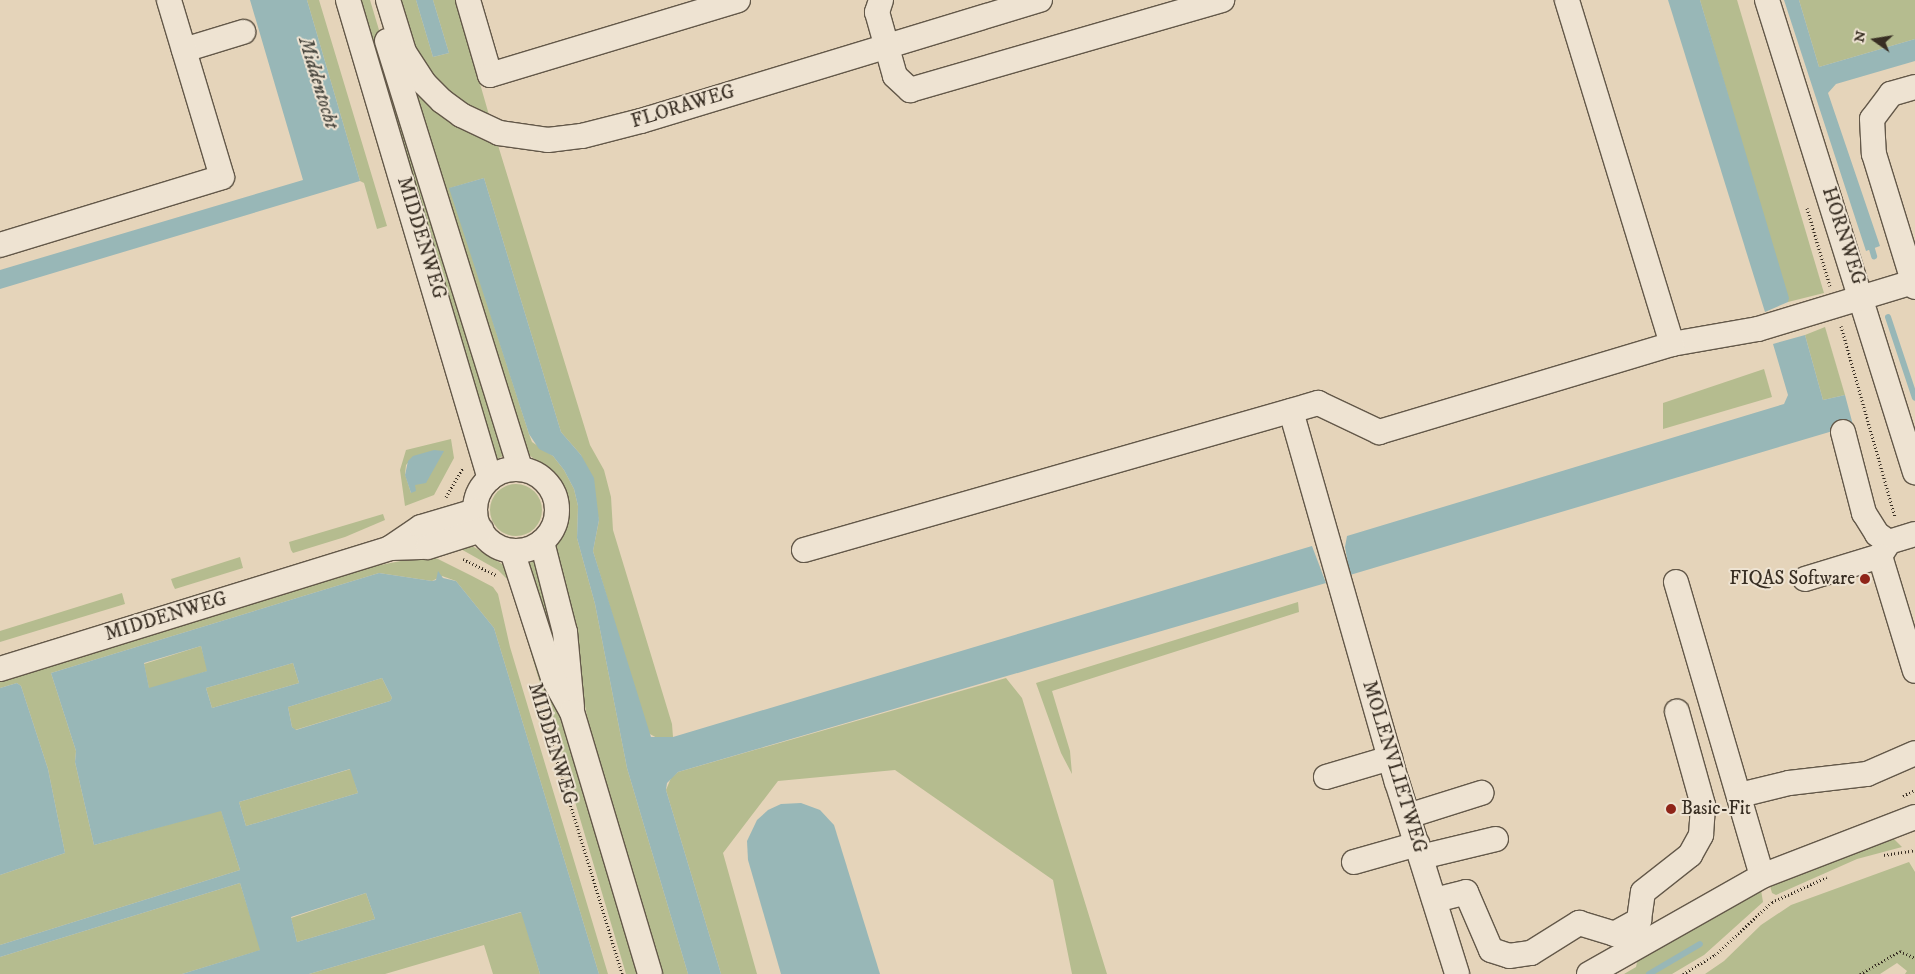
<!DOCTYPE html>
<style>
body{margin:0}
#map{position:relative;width:1915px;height:974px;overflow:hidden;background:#e5d4ba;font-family:"IM FELL DW Pica",serif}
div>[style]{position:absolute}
.green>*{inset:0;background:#b5bc8f}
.round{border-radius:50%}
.water>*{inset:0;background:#98b7b7}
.stream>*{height:6px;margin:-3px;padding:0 3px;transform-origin:3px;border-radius:3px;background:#98b7b7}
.path>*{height:3px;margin-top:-1.5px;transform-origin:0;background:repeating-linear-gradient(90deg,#382e23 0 1px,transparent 0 3.5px)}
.roads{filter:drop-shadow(1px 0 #635849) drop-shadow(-1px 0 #635849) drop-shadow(0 1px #635849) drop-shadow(0 -1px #635849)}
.minor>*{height:24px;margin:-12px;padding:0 12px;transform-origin:12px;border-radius:12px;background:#eee3d2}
.minor>.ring{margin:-12px;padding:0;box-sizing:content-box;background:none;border:24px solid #eee3d2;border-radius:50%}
.dots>*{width:14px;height:14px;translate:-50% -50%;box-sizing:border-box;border:2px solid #eee3d2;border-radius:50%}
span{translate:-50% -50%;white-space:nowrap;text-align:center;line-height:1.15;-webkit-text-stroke:4px #eee3d2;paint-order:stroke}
.street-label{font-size:19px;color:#382e23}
.poi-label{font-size:19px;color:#382e23}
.right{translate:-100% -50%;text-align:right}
.left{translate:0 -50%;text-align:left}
.water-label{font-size:20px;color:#4b4941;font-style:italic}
.north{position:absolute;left:1850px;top:15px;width:50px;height:50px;-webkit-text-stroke:4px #eee3d2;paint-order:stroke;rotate:283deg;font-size:14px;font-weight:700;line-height:20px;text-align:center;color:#382e23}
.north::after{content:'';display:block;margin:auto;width:18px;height:22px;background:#382e23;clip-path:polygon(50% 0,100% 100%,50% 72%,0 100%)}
</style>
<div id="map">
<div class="green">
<div style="clip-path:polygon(307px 0,319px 0,387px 226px,377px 229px,364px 183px,360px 181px)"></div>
<div style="clip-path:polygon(355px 0,370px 0,506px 454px,496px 460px)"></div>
<div style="clip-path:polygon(393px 0,416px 0,433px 57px,449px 53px,433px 0,456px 0,491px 122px,458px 103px,419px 61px)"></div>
<div style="clip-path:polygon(1700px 0,1737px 0,1824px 293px,1788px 302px)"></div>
<div style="clip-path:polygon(1799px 0,1915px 0,1915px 39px,1819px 67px)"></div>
<div style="clip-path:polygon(402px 63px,497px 142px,590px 445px,604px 470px,611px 497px,613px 530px,672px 724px,673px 737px,659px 739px,648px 733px,593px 551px,599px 520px,581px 455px,561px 432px,484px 178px,450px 188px,529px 434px,532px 442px,553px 456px,564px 470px,574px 489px,578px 506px,577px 538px,595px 604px,627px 768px,688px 974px,660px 974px,596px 760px,565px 608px,554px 547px,567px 521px,565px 494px,552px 473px,524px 451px)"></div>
<div style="clip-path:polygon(1825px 327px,1845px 395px,1823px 400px,1805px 335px)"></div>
<div style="clip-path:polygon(1764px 369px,1772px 397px,1663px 429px,1663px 403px)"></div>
<div style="clip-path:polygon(evenodd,451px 439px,454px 458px,434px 495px,405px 506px,400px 470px,406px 450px,451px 439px,414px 456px,415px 485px,411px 493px,405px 474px,406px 465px,414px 456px)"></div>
<div class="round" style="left:490px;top:484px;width:52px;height:52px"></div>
<div style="clip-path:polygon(383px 514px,385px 520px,345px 537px,293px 553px,291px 550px,289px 542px)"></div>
<div style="clip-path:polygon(469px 544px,507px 567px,554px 698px,638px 974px,626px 974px,510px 582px,498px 570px,459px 548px)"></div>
<div style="clip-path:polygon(240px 557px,243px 568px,175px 589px,173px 585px,171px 579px)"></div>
<div style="clip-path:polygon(421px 557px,434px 557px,472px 576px,493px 587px,498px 594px,510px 647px,608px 974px,599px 974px,494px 628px,456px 581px,442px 576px,432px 581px,379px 573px,51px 673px,76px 751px,75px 762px,94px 845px,221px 810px,240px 870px,0 945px,0 875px,65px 853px,48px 769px,21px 686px,17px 683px,0 688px,0 679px,355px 570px)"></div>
<div style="clip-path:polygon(535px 561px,565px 676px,526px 564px)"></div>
<div style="clip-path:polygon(122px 593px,125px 604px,0 642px,0 631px)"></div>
<div style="clip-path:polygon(1298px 602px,1299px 612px,1052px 691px,1070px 751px,1072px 774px,1061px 753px,1036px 683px)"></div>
<div style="clip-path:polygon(201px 646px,208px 671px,149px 689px,144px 664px)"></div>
<div style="clip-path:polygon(293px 663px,299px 683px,212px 708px,206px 688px)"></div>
<div style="clip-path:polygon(382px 678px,392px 698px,390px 701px,295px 730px,292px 727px,288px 707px)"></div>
<div style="clip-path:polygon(1006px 678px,1022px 698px,1107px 974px,1072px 974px,1053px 880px,895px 770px,778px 781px,723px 853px,757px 974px,721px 974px,666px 790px,671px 778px,678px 772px)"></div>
<div style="clip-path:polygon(351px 769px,358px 793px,246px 826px,239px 802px)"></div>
<div style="clip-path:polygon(1893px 838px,1902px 847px,1857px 859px,1776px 895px,1772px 893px,1770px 886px)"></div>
<div style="clip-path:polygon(1909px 862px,1915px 872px,1915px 974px,1905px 974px,1907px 971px,1897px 963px,1880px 974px,1705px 974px,1724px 961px,1761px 925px,1791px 905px)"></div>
<div style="clip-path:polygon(240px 883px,261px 950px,182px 974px,0 974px,0 957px)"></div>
<div style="clip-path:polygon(1761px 890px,1763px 902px,1704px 955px,1672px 974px,1624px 974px,1636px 967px,1638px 958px)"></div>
<div style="clip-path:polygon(366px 893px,375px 919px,297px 942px,291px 918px)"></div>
<div style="clip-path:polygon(522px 912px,540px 974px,493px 974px,484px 945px,385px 974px,309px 974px)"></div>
</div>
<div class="water">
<div style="clip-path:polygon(250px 0,307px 0,360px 181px,0 289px,0 270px,303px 180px)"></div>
<div style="clip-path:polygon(416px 0,433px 0,449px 53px,433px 57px)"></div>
<div style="clip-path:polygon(1668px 0,1700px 0,1789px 298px,1788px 302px,1765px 312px)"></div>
<div style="clip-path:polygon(1784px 0,1799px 0,1819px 67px,1915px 39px,1915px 61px,1836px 84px,1828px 93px,1880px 246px,1866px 251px)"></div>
<div style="clip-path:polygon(484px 178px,561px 432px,581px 455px,594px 478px,599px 520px,593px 551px,651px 737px,673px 737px,1312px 546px,1326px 583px,678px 772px,667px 783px,666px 790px,721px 974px,688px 974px,627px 768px,595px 604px,577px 538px,578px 506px,574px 489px,564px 470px,553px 456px,539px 449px,529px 434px,449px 188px)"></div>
<div style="clip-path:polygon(1805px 335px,1823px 400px,1845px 395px,1853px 425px,1350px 575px,1345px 547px,1347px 536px,1784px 404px,1788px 395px,1773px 344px)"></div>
<div style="clip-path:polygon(434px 450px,444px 451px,426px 483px,415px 485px,416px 491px,411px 493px,405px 475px,408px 461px,413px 456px)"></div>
<div style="clip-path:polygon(evenodd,438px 571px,443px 578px,456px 581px,494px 628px,599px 974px,540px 974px,521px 912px,309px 974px,182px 974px,260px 950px,240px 883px,0 957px,0 945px,240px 870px,221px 811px,94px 845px,75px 762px,76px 751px,51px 673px,379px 573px,432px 581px,436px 580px,438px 571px,201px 646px,207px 671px,149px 688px,144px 663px,201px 646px,438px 571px,293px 663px,299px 683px,212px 708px,206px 688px,293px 663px,438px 571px,382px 678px,392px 698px,390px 701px,296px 730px,292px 727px,288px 707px,382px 678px,438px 571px,350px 769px,358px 793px,246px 826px,239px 802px,350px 769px,438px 571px,366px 893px,375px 919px,297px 942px,291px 917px,366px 893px)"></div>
<div style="clip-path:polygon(17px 683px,21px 686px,48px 769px,65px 853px,0 875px,0 688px)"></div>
<div style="clip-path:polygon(801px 803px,820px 810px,834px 825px,880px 974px,781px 974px,748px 860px,747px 841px,757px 820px,768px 810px,781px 804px)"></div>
</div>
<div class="stream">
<div style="left:1870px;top:242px;width:15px;rotate:74deg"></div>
<div style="left:1888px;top:317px;width:85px;rotate:71.6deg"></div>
<div style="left:1649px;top:974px;width:59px;rotate:-30.5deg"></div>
</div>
<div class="path">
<div style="left:1807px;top:208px;width:81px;rotate:73.6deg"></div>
<div style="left:1841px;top:326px;width:198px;rotate:74.2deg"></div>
<div style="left:446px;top:497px;width:34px;rotate:-60deg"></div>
<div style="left:463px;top:559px;width:37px;rotate:26deg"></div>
<div style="left:540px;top:705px;width:281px;rotate:73deg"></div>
<div style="left:1903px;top:796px;width:13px;rotate:-27deg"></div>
<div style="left:1884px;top:855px;width:31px;rotate:-9deg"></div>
<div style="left:1683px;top:974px;width:37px;rotate:-31deg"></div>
<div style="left:1715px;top:955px;width:78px;rotate:-42.9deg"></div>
<div style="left:1772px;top:902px;width:60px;rotate:-24.4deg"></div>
<div style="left:1860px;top:974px;width:46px;rotate:-29.9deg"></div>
<div style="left:1900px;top:951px;width:17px;rotate:25deg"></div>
</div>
<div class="roads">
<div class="minor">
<div style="left:348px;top:0;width:499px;rotate:73.5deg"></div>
<div style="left:388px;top:0;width:54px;rotate:72.9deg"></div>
<div style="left:404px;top:52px;width:37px;rotate:57deg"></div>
<div style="left:424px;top:83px;width:25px;rotate:45deg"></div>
<div style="left:442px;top:101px;width:24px;rotate:36deg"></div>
<div style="left:461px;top:115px;width:42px;rotate:25.3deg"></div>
<div style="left:499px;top:133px;width:49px;rotate:8.1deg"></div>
<div style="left:548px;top:140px;width:34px;rotate:-7deg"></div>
<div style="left:582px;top:136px;width:61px;rotate:-14.3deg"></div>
<div style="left:641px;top:121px;width:417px;rotate:-16.9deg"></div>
<div style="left:468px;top:0;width:78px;rotate:73.7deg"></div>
<div style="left:490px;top:75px;width:259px;rotate:-16.8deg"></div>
<div style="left:881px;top:0;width:13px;rotate:108deg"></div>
<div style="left:877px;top:12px;width:66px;rotate:74.3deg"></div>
<div style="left:895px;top:76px;width:21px;rotate:43deg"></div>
<div style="left:1767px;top:0;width:495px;rotate:72.6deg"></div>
<div style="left:387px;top:41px;width:448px;rotate:72.7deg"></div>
<div style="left:184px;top:50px;width:62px;rotate:-17deg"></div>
<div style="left:1915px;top:87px;width:25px;rotate:164deg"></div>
<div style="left:1891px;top:94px;width:31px;rotate:127deg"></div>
<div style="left:1872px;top:119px;width:35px;rotate:87deg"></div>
<div style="left:1874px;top:154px;width:139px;rotate:72.9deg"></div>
<div style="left:910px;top:90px;width:325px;rotate:-16.1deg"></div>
<div style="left:0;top:245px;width:232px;rotate:-17deg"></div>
<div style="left:222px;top:177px;width:185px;rotate:-106.7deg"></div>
<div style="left:1672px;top:344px;width:87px;rotate:-9.9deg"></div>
<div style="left:1758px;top:329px;width:162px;rotate:-16.9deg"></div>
<div style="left:1291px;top:411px;width:386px;rotate:74.1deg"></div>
<div style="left:1397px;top:782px;width:201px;rotate:72.6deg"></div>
<div style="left:1843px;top:432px;width:84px;rotate:75.5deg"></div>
<div style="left:1864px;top:513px;width:25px;rotate:58deg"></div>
<div style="left:1877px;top:534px;width:14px;rotate:34deg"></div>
<div class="ring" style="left:475px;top:469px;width:58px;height:58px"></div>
<div style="left:1915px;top:534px;width:27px;rotate:163deg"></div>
<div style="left:1889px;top:542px;width:17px;rotate:123deg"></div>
<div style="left:1880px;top:556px;width:120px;rotate:73.1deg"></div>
<div style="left:542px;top:542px;width:93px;rotate:75.7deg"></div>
<div style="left:565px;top:632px;width:75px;rotate:84.7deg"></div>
<div style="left:390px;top:548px;width:37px;rotate:-34deg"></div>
<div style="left:421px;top:527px;width:56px;rotate:-16.5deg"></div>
<div style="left:804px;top:550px;width:535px;rotate:-15.96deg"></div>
<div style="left:1318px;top:403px;width:68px;rotate:25.4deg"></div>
<div style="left:1379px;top:432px;width:306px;rotate:-16.7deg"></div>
<div style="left:1672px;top:344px;width:360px;rotate:-107deg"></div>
<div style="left:512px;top:551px;width:133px;rotate:72.1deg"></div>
<div style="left:553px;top:678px;width:39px;rotate:61deg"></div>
<div style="left:572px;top:712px;width:273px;rotate:73.4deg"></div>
<div style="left:1805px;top:579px;width:78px;rotate:-17deg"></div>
<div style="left:1676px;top:582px;width:306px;rotate:73.7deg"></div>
<div style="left:0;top:669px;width:408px;rotate:-17.2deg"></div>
<div style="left:390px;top:548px;width:38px;rotate:-2deg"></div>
<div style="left:428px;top:547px;width:56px;rotate:-17.8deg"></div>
<div style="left:1326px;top:777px;width:67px;rotate:-16.5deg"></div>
<div style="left:1740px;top:795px;width:50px;rotate:-13.8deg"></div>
<div style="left:1789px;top:783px;width:79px;rotate:-6.6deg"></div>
<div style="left:1867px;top:774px;width:52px;rotate:-23.6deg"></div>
<div style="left:1408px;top:816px;width:77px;rotate:-17.5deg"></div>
<div style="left:1421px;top:857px;width:77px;rotate:-13.5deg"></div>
<div style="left:1354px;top:862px;width:66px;rotate:-15.9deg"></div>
<div style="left:1435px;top:900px;width:32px;rotate:-14deg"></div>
<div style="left:1466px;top:892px;width:63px;rotate:66.7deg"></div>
<div style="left:1491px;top:950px;width:19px;rotate:18deg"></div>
<div style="left:1509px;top:956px;width:22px;rotate:-8deg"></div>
<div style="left:1531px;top:953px;width:57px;rotate:-32deg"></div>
<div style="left:1579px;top:923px;width:37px;rotate:17deg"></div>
<div style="left:1614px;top:934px;width:29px;rotate:-29deg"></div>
<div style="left:1639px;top:920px;width:28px;rotate:-82deg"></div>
<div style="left:1643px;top:892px;width:60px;rotate:-38.2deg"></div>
<div style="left:1690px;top:855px;width:23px;rotate:-61deg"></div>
<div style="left:1701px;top:835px;width:30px;rotate:-86deg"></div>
<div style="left:1703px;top:805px;width:97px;rotate:-105.6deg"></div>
<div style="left:1589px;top:974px;width:199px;rotate:-29.5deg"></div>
<div style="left:1762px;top:876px;width:164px;rotate:-21.1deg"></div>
</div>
</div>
<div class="dots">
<div style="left:1865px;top:579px;background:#8f2418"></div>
<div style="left:1671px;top:809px;background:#8f2418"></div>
</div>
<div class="street-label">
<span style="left:683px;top:107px;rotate:-17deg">FLORAWEG</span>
<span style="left:1843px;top:236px;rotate:72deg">HORNWEG</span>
<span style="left:421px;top:238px;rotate:73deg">MIDDENWEG</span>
<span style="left:166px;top:617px;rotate:-17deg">MIDDENWEG</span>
<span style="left:552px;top:744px;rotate:73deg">MIDDENWEG</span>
<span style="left:1394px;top:767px;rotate:73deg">MOLENVLIETWEG</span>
</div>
<div class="poi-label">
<span class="right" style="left:1855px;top:579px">FIQAS Software</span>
<span class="left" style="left:1681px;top:809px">Basic-Fit</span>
</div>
<div class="water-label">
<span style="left:318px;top:83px;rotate:73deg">Middentocht</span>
</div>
<div class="north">N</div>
</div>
